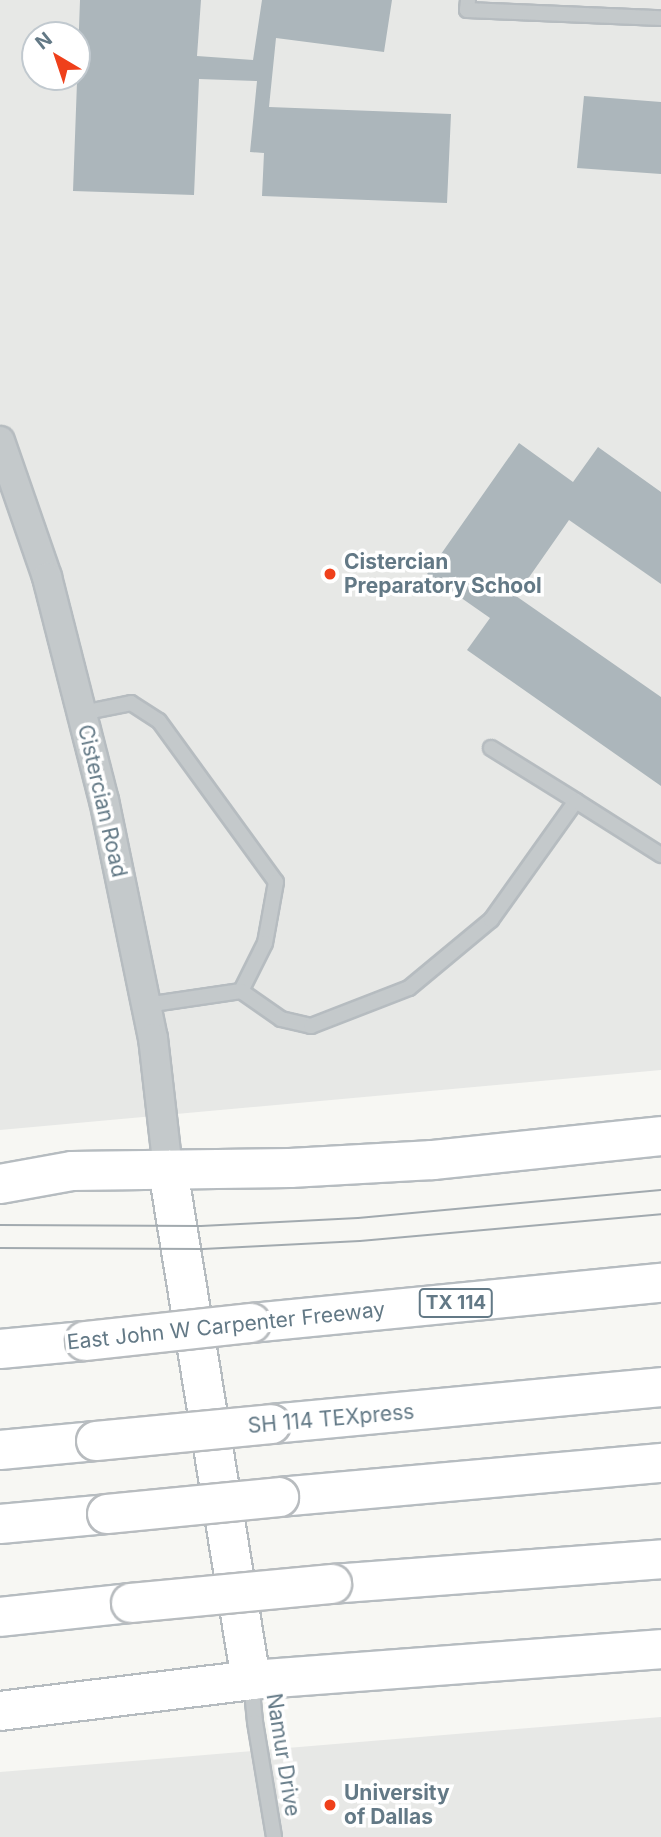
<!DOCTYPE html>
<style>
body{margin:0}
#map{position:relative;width:661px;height:1837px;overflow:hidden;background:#f7f7f3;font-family:Inter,sans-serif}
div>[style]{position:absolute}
.built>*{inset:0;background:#e7e8e6}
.building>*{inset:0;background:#acb6bb}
.roads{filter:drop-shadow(2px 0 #b6bcc0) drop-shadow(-2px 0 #b6bcc0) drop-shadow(0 2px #b6bcc0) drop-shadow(0 -2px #b6bcc0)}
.lane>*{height:14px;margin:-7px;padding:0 7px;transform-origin:7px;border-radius:7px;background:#c4c9cb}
.street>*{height:28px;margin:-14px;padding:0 14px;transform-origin:14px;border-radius:14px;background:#c4c9cb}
.secondary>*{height:38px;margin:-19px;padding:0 19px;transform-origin:19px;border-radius:19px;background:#fff}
.highway>*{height:38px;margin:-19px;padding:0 19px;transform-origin:19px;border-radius:19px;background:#fff}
.tram>*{height:2px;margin:-1px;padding:0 1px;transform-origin:1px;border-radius:1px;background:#a2aaaf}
.bridges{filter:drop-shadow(2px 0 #b8bcbf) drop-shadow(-2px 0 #b8bcbf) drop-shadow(0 2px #b8bcbf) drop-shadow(0 -2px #b8bcbf)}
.highway-bridge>*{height:38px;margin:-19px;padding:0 19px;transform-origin:19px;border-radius:19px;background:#fff}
.dots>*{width:19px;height:19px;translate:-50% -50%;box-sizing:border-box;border:4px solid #fff;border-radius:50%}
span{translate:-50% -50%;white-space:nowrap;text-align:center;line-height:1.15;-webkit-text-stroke:7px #fff;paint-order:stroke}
.shield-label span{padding:2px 5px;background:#fff;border:2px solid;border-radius:5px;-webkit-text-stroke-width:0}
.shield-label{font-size:19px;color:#637986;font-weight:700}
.poi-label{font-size:21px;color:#637986;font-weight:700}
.left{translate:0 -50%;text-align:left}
.street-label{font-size:21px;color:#637986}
.north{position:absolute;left:21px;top:21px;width:70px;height:70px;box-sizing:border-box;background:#fff;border:2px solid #c1c9cf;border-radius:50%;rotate:321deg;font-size:19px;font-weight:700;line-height:28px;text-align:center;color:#637986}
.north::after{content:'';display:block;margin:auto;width:24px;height:32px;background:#ef401b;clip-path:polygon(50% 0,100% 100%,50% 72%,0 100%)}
</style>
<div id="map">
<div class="built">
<div style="clip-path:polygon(evenodd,0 0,661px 0,661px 1070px,0 1130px,0 0,35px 35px,77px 35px,77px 77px,35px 77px,35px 35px)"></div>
<div style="clip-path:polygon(661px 1717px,661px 1837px,0 1837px,0 1772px)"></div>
</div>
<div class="building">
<div style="clip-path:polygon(80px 0,201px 0,197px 56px,253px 60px,262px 0,392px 0,384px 52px,276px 38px,269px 107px,451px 114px,447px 203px,262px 196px,264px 153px,250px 152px,257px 81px,199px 79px,194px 195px,73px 191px)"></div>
<div style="clip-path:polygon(584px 96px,661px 102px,661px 174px,577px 168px)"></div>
<div style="clip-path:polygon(519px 443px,573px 482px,598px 447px,661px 492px,661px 584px,569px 520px,516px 596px,661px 697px,661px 786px,467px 650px,490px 618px,427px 574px)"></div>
</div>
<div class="roads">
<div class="lane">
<div style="left:468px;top:0;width:10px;rotate:96deg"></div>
<div style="left:467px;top:10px;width:194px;rotate:2.4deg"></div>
<div style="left:82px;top:713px;width:50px;rotate:-11.5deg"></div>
<div style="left:131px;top:703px;width:33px;rotate:33deg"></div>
<div style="left:159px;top:721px;width:199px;rotate:54deg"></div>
<div style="left:276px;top:882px;width:62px;rotate:100.2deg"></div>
<div style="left:265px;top:943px;width:54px;rotate:116.6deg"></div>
<div style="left:491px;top:748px;width:100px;rotate:31.9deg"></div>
<div style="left:146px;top:1005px;width:96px;rotate:-8.4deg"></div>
<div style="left:241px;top:991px;width:49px;rotate:35deg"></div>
<div style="left:281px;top:1019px;width:31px;rotate:13deg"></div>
<div style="left:311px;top:1026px;width:105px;rotate:-21.2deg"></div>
<div style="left:409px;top:988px;width:107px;rotate:-39.7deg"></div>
<div style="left:491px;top:920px;width:146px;rotate:-54.5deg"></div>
<div style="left:576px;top:801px;width:101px;rotate:32.4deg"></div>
<div style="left:251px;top:1681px;width:41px;rotate:84.4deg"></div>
<div style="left:255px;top:1722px;width:117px;rotate:80.6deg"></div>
</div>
<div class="street">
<div style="left:0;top:441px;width:144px;rotate:70.9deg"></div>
<div style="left:47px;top:577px;width:230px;rotate:75.7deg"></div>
<div style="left:104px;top:800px;width:243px;rotate:78.4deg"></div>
<div style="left:153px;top:1038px;width:133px;rotate:83.5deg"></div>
</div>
<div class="secondary">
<div style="left:168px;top:1170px;width:517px;rotate:80.76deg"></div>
<div style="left:0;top:1184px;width:73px;rotate:-10.2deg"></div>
<div style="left:72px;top:1171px;width:218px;rotate:-0.8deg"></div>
<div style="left:290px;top:1168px;width:143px;rotate:-3.2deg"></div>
<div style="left:433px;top:1160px;width:229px;rotate:-6deg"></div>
<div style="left:0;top:1711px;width:253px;rotate:-7deg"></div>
<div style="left:251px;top:1680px;width:411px;rotate:-4.3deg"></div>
</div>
<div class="highway">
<div style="left:251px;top:1323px;width:412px;rotate:-5.6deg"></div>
<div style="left:0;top:1349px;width:85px;rotate:-5.4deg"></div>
<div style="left:271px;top:1424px;width:392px;rotate:-5.4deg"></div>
<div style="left:0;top:1450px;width:96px;rotate:-5.4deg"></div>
<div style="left:279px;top:1497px;width:384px;rotate:-5.1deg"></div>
<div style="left:0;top:1524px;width:107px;rotate:-5.3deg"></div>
<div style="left:332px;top:1584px;width:330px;rotate:-4.3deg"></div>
<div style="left:0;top:1617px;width:132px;rotate:-6.1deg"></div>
</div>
</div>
<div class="tram">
<div style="left:0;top:1225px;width:201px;rotate:0.3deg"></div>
<div style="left:201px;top:1226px;width:157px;rotate:-2.9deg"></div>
<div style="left:358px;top:1218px;width:304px;rotate:-5.3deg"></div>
<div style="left:0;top:1248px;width:203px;rotate:0.3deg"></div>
<div style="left:203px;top:1249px;width:157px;rotate:-2.9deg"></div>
<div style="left:360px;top:1241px;width:302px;rotate:-5.1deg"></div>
</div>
<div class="bridges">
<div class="highway-bridge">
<div style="left:85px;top:1341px;width:167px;rotate:-6.2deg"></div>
<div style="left:96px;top:1441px;width:176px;rotate:-5.5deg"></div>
<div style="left:107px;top:1514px;width:173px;rotate:-5.6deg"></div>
<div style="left:131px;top:1603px;width:202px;rotate:-5.4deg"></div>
</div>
</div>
<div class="dots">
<div style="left:330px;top:574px;background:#ef401b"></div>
<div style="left:330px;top:1805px;background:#ef401b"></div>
</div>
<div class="shield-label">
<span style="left:456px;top:1303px">TX 114</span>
</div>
<div class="poi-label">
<span class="left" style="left:344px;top:574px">Cistercian<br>Preparatory School</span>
<span class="left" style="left:344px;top:1805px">University<br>of Dallas</span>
</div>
<div class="street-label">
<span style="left:102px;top:801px;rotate:77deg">Cistercian Road</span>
<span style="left:226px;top:1326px;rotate:-6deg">East John W Carpenter Freeway</span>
<span style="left:331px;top:1419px;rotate:-5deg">SH 114 TEXpress</span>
<span style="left:283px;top:1755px;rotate:81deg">Namur Drive</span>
</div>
<div class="north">N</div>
</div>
